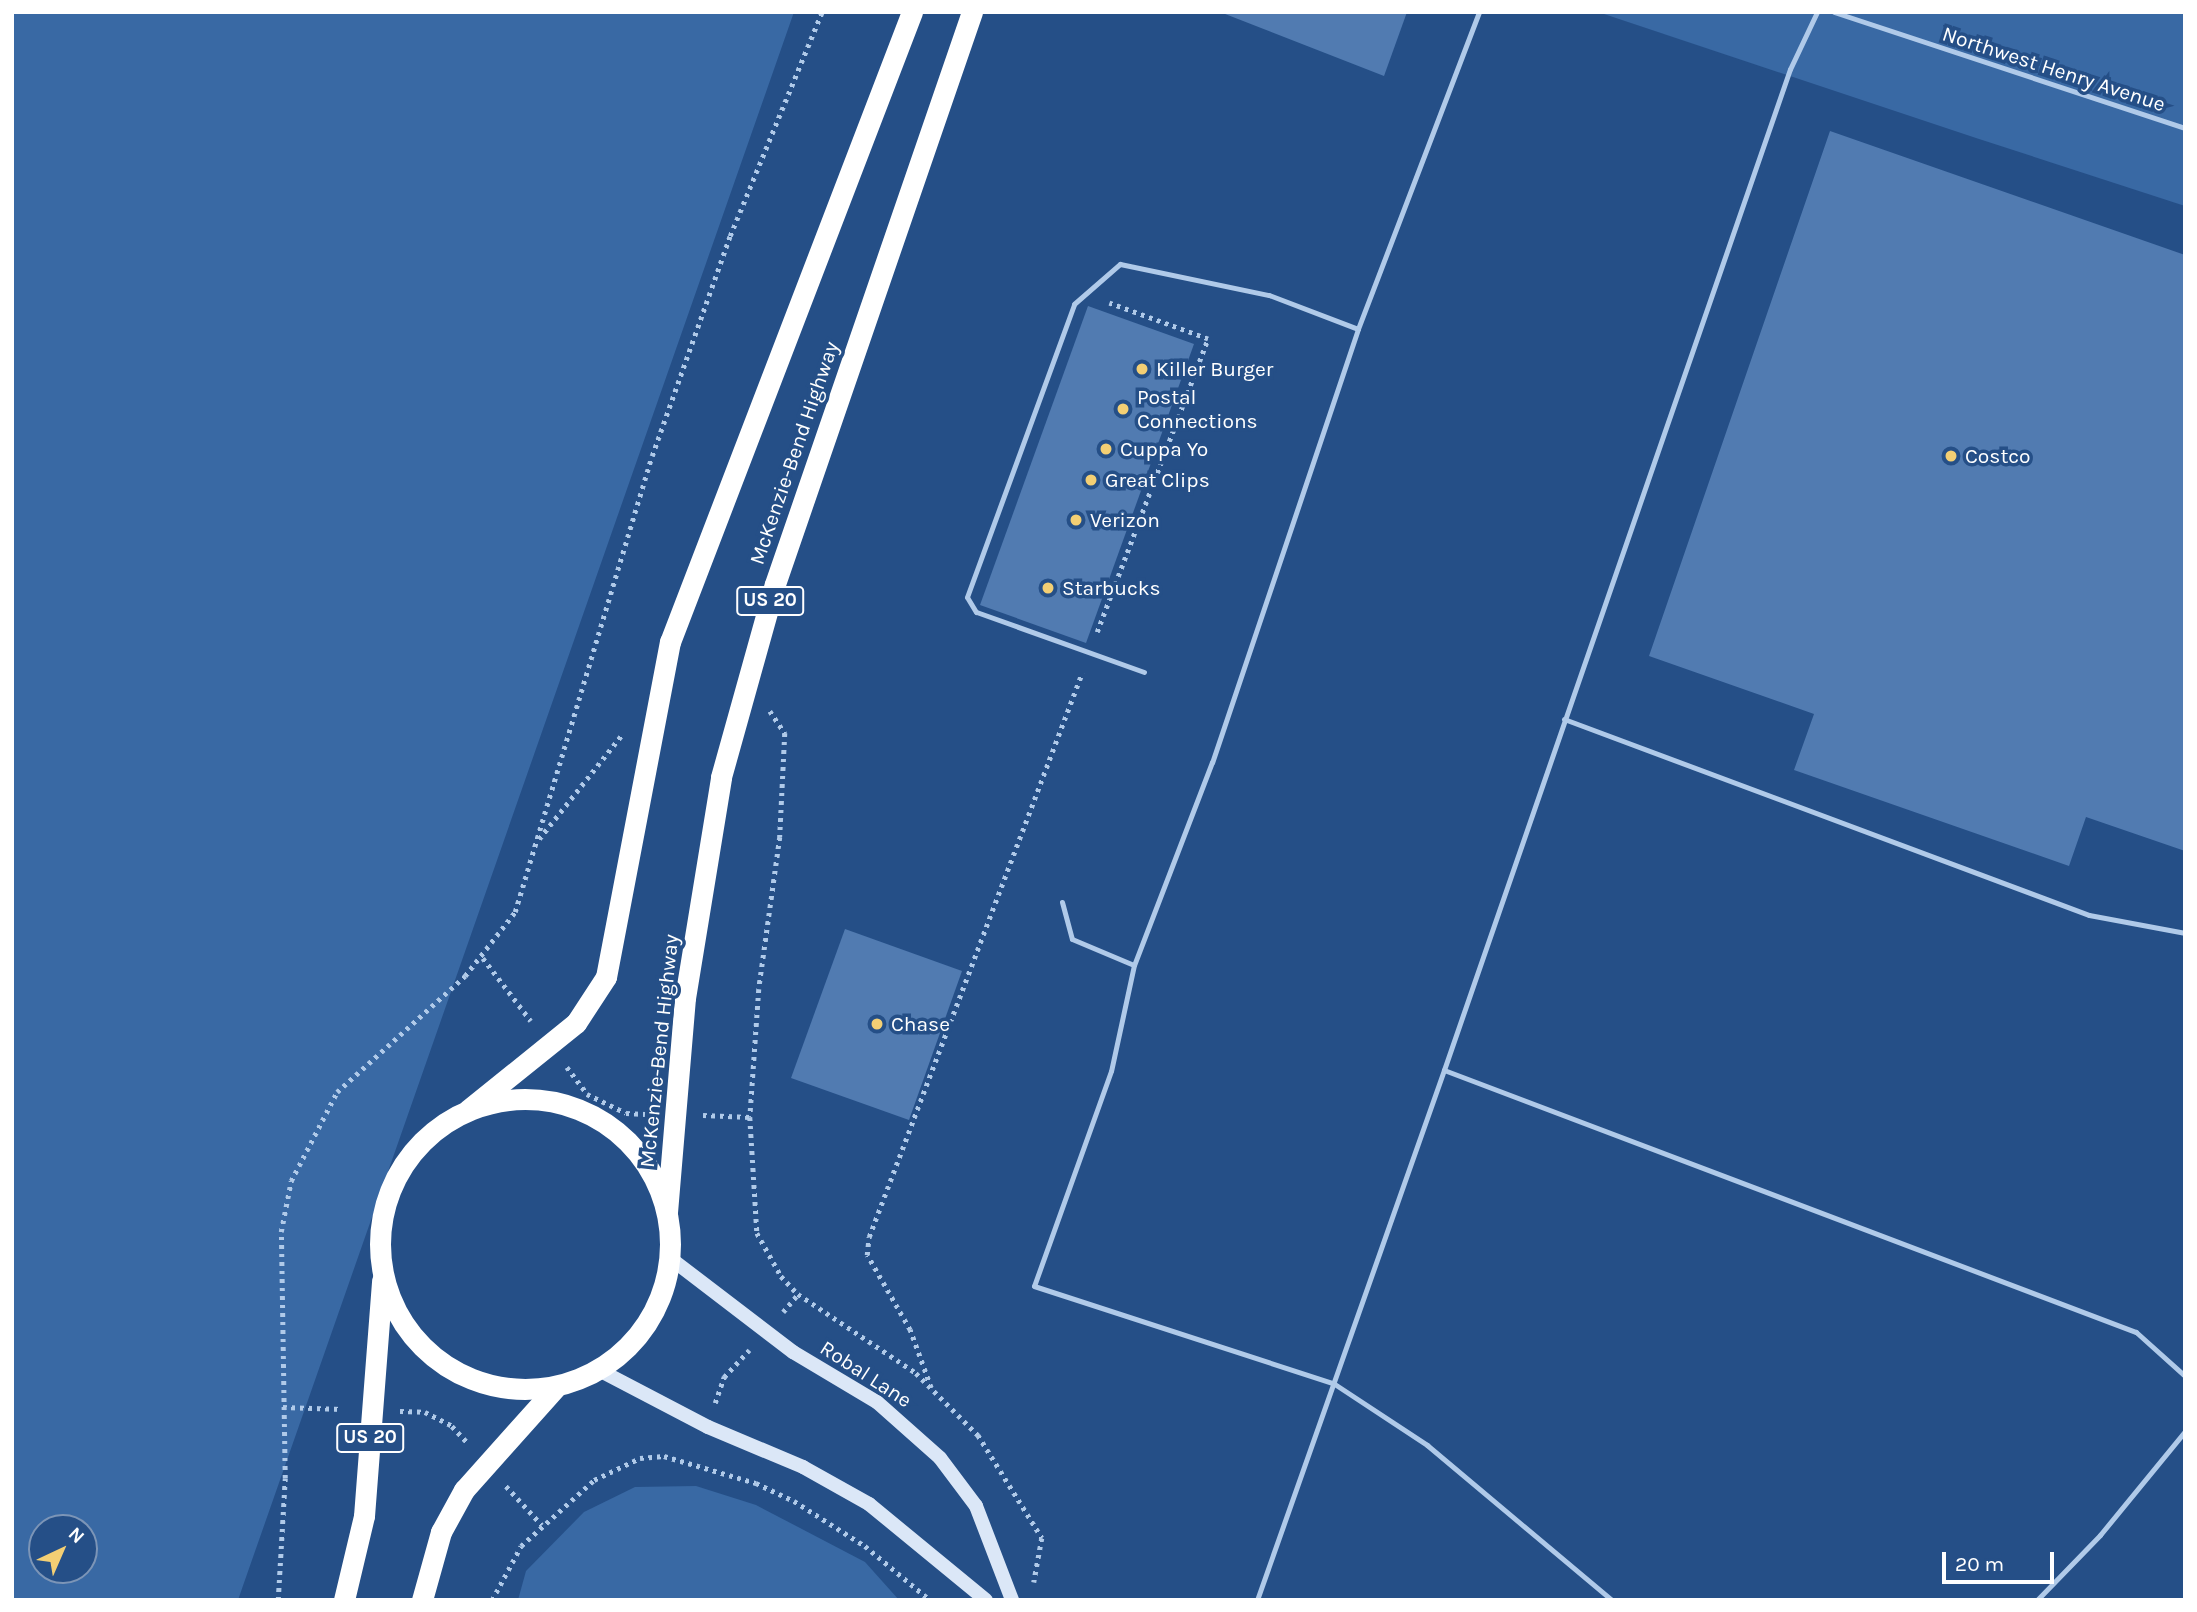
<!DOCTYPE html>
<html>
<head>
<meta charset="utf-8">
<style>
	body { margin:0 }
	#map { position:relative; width:2197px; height:1612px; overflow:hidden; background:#254f87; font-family:Karla,sans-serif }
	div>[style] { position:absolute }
	.green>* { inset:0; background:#3969a4 }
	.building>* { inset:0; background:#517bb1 }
	.path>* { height:4.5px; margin-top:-2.25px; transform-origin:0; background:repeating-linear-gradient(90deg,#b0cae9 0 3.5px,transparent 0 8.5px) }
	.lane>* { height:5px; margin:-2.5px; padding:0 2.5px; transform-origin:2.5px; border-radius:2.5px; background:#b0cae9 }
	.secondary>* { height:14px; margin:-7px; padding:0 7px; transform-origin:7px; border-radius:7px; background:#dbe7f7 }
	.highway>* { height:21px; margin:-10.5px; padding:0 10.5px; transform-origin:10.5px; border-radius:10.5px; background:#fff }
	.highway>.ring { margin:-10.5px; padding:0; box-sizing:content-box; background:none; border:21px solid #fff; border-radius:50% }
	.dots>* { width:19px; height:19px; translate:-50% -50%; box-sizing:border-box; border:4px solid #254f87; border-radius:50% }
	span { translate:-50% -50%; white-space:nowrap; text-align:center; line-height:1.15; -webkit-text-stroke:7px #254f87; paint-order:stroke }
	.shield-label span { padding:2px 5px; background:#254f87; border:2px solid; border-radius:5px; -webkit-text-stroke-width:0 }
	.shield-label { font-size:19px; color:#fff; font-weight:700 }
	.street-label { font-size:21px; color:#fff }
	.poi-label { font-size:21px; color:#fff }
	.left { translate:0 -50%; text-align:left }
	.frame { position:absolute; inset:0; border:14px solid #fff; pointer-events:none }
	.north { position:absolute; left:28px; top:1514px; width:70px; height:70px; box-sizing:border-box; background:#254f87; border:2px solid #7c95b7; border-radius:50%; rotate:44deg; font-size:19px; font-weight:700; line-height:28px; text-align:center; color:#fff }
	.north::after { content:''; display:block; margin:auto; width:24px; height:32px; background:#f3cf74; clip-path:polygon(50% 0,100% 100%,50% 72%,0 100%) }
	.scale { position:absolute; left:1942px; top:1552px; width:112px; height:32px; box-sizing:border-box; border:4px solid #fff; border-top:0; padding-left:9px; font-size:21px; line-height:24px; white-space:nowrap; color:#fff; -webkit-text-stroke:5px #254f87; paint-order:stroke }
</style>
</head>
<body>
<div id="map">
	<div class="green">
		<i style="clip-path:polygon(evenodd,12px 12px,794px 12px,238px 1600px,12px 1600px,12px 12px,42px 1528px,84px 1528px,84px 1570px,42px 1570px,42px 1528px)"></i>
		<i style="clip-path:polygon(1598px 12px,2185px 12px,2185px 206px,1976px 138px)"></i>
		<i style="clip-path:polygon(696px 1486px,756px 1505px,865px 1562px,899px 1600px,518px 1600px,526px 1571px,584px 1512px,635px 1487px)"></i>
	</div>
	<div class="building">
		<i style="clip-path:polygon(1220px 12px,1407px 12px,1384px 76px)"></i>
		<i style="clip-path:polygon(1830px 131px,2185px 255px,2185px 851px,2086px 817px,2069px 866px,1794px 770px,1814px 714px,1649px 656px)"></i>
		<i style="clip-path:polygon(1088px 306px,1194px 344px,1086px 643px,980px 605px)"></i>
		<i style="clip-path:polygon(845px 929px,962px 971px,909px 1120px,791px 1078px)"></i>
	</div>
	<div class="path">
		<i style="left:1097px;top:632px;width:313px;rotate:-69.3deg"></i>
		<i style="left:1208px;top:339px;width:105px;rotate:-160deg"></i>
		<i style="left:770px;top:711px;width:27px;rotate:56deg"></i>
		<i style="left:785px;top:733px;width:104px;rotate:92.8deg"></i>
		<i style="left:780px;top:837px;width:153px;rotate:97.9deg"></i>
		<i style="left:759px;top:989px;width:128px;rotate:94deg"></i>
		<i style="left:750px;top:1117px;width:116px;rotate:86.5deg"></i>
		<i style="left:757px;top:1233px;width:49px;rotate:60.8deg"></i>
		<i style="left:781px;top:1276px;width:25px;rotate:47deg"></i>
		<i style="left:798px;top:1294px;width:142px;rotate:33.8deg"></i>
		<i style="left:916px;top:1373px;width:88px;rotate:45deg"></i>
		<i style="left:978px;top:1435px;width:121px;rotate:58.1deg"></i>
		<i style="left:1042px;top:1538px;width:45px;rotate:100.3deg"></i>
		<i style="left:539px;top:839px;width:132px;rotate:-51.5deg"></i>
		<i style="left:483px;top:958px;width:79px;rotate:52.7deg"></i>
		<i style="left:567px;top:1067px;width:34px;rotate:53deg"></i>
		<i style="left:587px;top:1094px;width:43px;rotate:26deg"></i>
		<i style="left:626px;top:1113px;width:19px;rotate:3deg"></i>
		<i style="left:703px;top:1115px;width:47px;rotate:2.4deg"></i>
		<i style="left:783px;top:1312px;width:23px;rotate:-50deg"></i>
		<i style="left:931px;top:1388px;width:62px;rotate:-109.9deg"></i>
		<i style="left:910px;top:1330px;width:86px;rotate:-119.8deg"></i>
		<i style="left:867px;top:1255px;width:18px;rotate:-84deg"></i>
		<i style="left:869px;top:1237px;width:603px;rotate:-69.31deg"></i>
		<i style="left:715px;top:1403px;width:28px;rotate:-71deg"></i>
		<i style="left:724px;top:1377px;width:37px;rotate:-47deg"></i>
		<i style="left:283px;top:1407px;width:59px;rotate:1.9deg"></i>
		<i style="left:400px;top:1411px;width:25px;rotate:2deg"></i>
		<i style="left:425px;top:1412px;width:30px;rotate:27deg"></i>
		<i style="left:452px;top:1426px;width:23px;rotate:47deg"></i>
		<i style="left:506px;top:1486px;width:53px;rotate:47.3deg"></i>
		<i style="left:278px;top:1600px;width:122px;rotate:-86.7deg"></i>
		<i style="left:285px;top:1478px;width:246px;rotate:-90.9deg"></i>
		<i style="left:281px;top:1232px;width:52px;rotate:-78.9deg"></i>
		<i style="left:291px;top:1181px;width:100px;rotate:-62.7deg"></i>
		<i style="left:337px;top:1092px;width:173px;rotate:-42.2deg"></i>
		<i style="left:465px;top:976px;width:81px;rotate:-52deg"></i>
		<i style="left:515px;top:912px;width:476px;rotate:-73.3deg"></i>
		<i style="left:652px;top:456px;width:233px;rotate:-70.5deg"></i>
		<i style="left:730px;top:236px;width:242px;rotate:-67.7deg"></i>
		<i style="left:492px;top:1600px;width:61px;rotate:-61.8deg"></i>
		<i style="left:521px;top:1546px;width:98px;rotate:-42.1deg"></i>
		<i style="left:594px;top:1480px;width:51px;rotate:-25.6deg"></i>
		<i style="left:640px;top:1458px;width:24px;rotate:-5deg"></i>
		<i style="left:664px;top:1456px;width:96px;rotate:16.4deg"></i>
		<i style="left:756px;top:1483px;width:42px;rotate:25.3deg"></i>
		<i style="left:794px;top:1501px;width:84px;rotate:32.4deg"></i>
		<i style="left:865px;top:1546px;width:85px;rotate:39.7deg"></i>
	</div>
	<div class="lane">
		<i style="left:1479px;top:12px;width:339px;rotate:110.9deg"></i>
		<i style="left:1358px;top:329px;width:457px;rotate:108.6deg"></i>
		<i style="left:1212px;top:762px;width:217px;rotate:111deg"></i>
		<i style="left:1134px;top:965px;width:108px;rotate:102.2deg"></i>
		<i style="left:1111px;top:1071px;width:228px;rotate:109.7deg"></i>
		<i style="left:1034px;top:1286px;width:314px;rotate:18deg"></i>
		<i style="left:1333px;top:1383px;width:113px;rotate:33.4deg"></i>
		<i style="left:1427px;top:1445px;width:241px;rotate:40deg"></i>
		<i style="left:1817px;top:12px;width:63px;rotate:115.3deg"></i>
		<i style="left:1790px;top:69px;width:1059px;rotate:109.07deg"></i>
		<i style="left:1444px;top:1070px;width:740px;rotate:20.74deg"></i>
		<i style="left:2136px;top:1332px;width:66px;rotate:41.9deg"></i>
		<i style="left:1834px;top:12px;width:370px;rotate:18.3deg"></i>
		<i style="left:1144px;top:672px;width:178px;rotate:-160.3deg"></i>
		<i style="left:976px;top:612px;width:17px;rotate:-121deg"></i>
		<i style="left:967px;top:597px;width:312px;rotate:-69.9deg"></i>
		<i style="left:1074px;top:304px;width:61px;rotate:-41deg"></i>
		<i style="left:1120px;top:264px;width:152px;rotate:11.8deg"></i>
		<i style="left:1269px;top:295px;width:95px;rotate:20.9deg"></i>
		<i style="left:1564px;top:719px;width:560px;rotate:20.47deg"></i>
		<i style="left:2089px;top:915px;width:98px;rotate:10.6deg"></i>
		<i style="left:1062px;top:902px;width:38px;rotate:75deg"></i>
		<i style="left:1072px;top:939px;width:67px;rotate:22.8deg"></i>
		<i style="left:1257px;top:1600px;width:562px;rotate:-70.57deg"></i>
		<i style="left:2037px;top:1600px;width:91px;rotate:-45.9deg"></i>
		<i style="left:2100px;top:1535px;width:134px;rotate:-50.7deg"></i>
	</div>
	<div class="secondary">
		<i style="left:670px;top:1258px;width:155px;rotate:37.4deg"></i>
		<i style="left:793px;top:1352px;width:98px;rotate:30.8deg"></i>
		<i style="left:877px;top:1402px;width:84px;rotate:41.6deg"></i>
		<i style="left:940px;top:1458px;width:60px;rotate:53.1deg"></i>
		<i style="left:976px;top:1506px;width:101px;rotate:69deg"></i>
		<i style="left:599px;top:1370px;width:123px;rotate:27.6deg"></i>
		<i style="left:708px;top:1427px;width:103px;rotate:22.8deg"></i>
		<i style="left:803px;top:1467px;width:76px;rotate:29.3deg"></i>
		<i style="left:869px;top:1504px;width:151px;rotate:39.4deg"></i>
	</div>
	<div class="highway">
		<i class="ring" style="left:380px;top:1099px;width:269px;height:269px"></i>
		<i style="left:468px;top:1110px;width:139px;rotate:-38.9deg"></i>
		<i style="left:576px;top:1023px;width:55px;rotate:-56.9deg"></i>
		<i style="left:606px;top:977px;width:341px;rotate:-79.2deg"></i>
		<i style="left:670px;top:642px;width:675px;rotate:-68.99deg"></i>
		<i style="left:667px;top:1212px;width:215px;rotate:-85.2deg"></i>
		<i style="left:685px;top:998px;width:224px;rotate:-80.7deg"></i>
		<i style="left:721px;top:777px;width:200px;rotate:-74.4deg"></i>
		<i style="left:775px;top:584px;width:605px;rotate:-71deg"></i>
		<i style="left:344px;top:1600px;width:86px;rotate:-76.6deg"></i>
		<i style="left:364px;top:1516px;width:237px;rotate:-85.6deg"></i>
		<i style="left:422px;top:1600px;width:71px;rotate:-74.4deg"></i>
		<i style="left:441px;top:1532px;width:48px;rotate:-61.3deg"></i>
		<i style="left:464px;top:1490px;width:138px;rotate:-48.2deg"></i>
	</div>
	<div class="dots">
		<i style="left:1142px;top:369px;background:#f3cf74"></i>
		<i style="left:1123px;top:409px;background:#f3cf74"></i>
		<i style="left:1106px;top:449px;background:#f3cf74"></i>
		<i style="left:1951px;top:456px;background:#f3cf74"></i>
		<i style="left:1091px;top:480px;background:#f3cf74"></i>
		<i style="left:1076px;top:520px;background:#f3cf74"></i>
		<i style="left:1048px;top:588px;background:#f3cf74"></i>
		<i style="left:877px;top:1024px;background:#f3cf74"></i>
	</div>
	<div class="shield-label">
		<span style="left:770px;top:601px">US 20</span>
		<span style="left:370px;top:1438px">US 20</span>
	</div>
	<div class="street-label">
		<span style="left:2054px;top:69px;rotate:18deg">Northwest Henry Avenue</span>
		<span style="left:794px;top:453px;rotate:-71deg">McKenzie-Bend Highway</span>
		<span style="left:659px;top:1051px;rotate:-84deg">McKenzie-Bend Highway</span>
		<span style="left:866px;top:1374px;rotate:33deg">Robal Lane</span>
	</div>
	<div class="poi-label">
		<span class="left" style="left:1156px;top:369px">Killer Burger</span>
		<span class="left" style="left:1137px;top:409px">Postal<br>Connections</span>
		<span class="left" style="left:1120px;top:449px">Cuppa Yo</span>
		<span class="left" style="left:1965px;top:456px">Costco</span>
		<span class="left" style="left:1105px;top:480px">Great Clips</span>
		<span class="left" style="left:1090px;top:520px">Verizon</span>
		<span class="left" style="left:1062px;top:588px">Starbucks</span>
		<span class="left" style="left:891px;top:1024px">Chase</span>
	</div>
	<div class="frame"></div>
	<div class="north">N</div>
	<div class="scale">20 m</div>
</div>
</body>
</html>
